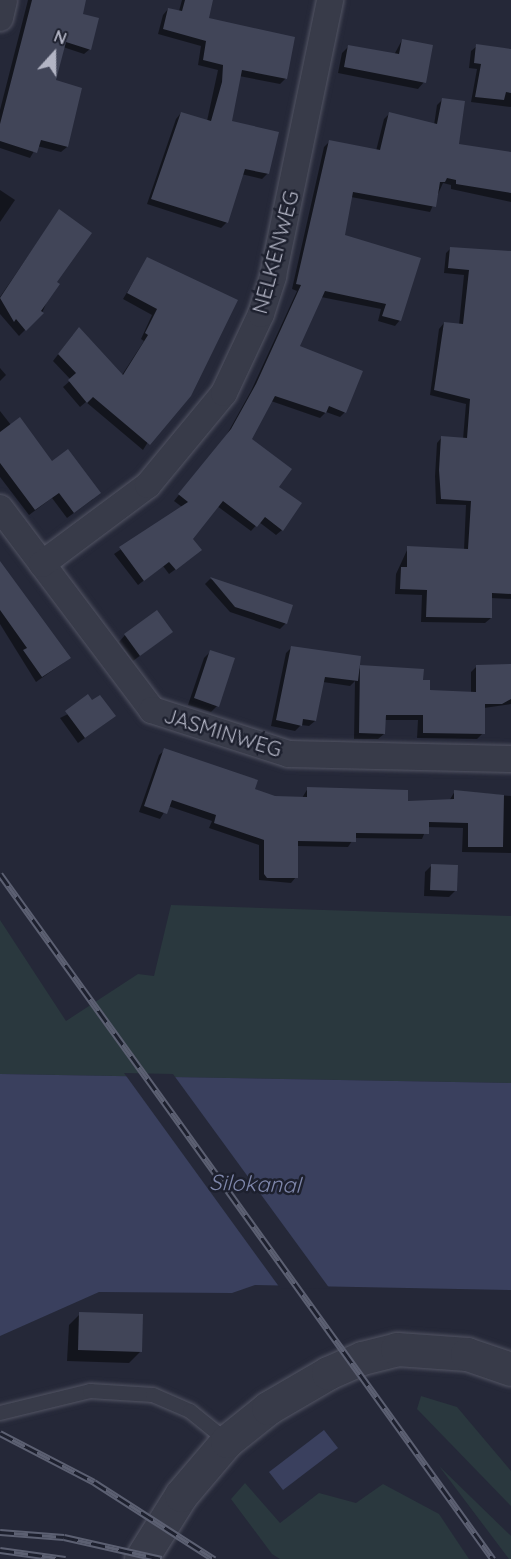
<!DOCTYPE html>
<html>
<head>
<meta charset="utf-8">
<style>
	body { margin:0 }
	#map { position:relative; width:511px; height:1559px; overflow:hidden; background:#252838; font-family:Quicksand,sans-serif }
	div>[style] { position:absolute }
	.green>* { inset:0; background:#2a383e }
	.water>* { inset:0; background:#3a405e }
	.pier>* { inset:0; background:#252838 }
	.shadow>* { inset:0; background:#0007 }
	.building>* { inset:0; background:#414558 }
	.roads { filter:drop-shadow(0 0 2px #535564) drop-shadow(0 0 2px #535564) }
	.service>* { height:14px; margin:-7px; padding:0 7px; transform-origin:7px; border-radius:7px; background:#383b49 }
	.minor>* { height:26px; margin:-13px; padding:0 13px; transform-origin:13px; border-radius:13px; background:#383b49 }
	.tertiary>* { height:33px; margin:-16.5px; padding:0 16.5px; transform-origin:16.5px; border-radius:16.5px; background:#383b49 }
	.rail>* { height:7px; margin-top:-3.5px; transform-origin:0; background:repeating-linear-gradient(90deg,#1d202e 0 14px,#5c6072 0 28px); box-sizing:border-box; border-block:2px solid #5c6072 }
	span { translate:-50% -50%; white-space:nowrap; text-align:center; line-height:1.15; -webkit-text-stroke:5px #1d202e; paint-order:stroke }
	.street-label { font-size:21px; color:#b3b5c5 }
	.water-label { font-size:22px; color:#7e86aa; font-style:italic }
	.north { position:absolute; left:24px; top:24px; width:60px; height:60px; -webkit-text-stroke:4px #1d202e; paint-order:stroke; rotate:21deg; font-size:16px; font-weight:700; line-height:24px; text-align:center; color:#b3b5c5 }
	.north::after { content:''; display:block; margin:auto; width:21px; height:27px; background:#b3b5c5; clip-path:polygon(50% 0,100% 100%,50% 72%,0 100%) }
</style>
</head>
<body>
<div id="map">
	<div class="green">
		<i style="clip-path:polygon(171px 905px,511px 916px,511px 1083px,0 1074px,0 920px,66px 1021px,138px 974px,154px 976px)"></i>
		<i style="clip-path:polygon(421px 1396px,457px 1407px,511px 1471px,511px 1506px,417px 1409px)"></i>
		<i style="clip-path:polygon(439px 1466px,511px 1536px,511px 1559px,509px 1559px)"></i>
		<i style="clip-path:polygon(245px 1483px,280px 1523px,319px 1493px,356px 1503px,383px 1484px,439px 1514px,469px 1559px,280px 1559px,272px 1554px,231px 1499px)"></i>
	</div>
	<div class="water">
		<i style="clip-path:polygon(0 1074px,511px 1083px,511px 1290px,255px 1285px,232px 1293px,99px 1292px,0 1336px)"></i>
		<i style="clip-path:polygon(324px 1430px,338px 1448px,283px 1490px,269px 1472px)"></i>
	</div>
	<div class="pier">
		<i style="clip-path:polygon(124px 1073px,173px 1074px,330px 1289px,280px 1288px)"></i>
	</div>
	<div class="shadow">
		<i style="clip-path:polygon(28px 0,85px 0,81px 15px,90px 49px,84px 54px,63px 47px,55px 81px,67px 147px,61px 152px,37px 146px,30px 158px,0 148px,0 110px)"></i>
		<i style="clip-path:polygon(182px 0,205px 0,208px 19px,286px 78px,280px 84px,239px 76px,230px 122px,268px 173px,262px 179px,241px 174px,227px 222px,221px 228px,147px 204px,176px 119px,181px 113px,207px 121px,218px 70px,198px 65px,201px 46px,158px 34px,163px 15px,168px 9px,179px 11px)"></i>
		<i style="clip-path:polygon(402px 40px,424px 82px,418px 89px,338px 73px,342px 53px,348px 47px,394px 55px)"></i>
		<i style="clip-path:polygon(477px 46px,511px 49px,511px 107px,471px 102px,477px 69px,469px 68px,471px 51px)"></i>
		<i style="clip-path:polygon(442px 100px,457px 145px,511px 153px,511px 202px,451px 189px,451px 185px,443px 183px,430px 212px,351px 197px,343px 236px,400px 320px,395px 326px,378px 321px,381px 309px,321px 297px,298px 347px,345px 412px,340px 417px,326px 412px,320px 418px,271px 401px,250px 439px,276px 488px,282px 530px,276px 535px,259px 522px,251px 531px,217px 506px,191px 539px,195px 555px,169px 574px,163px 566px,138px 585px,114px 554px,182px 507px,174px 501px,226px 436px,251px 391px,297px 291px,292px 289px,324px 147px,330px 141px,376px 151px,384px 119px,389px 114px,434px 125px,437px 105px)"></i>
		<i style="clip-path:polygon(0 190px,15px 200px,0 222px)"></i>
		<i style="clip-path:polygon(59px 211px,55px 282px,42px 313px,19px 336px,0 314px,0 297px)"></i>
		<i style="clip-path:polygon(451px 248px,511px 254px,511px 599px,491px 598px,491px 618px,485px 623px,421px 622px,422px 595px,395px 594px,396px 574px,408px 548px,464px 550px,466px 505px,436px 504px,435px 476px,437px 443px,442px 437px,463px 439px,466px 404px,430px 395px,439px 329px,444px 323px,459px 325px,464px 275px,444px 273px,446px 253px)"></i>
		<i style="clip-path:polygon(147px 259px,236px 300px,143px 450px,86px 402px,80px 407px,63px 387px,71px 380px,53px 361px,73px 335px,122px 375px,144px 341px,141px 339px,152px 315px,123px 299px)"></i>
		<i style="clip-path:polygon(0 368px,6px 375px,0 381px)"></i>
		<i style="clip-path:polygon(0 411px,11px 425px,93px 499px,67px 518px,52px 498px,29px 515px,0 477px)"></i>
		<i style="clip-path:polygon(210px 579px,291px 606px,285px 624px,280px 629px,230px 612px,205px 584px)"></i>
		<i style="clip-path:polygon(0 582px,63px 663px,36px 682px,0 624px)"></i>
		<i style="clip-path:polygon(171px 632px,133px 661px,119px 642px,125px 635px)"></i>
		<i style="clip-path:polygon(292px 647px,357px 671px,361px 667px,422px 681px,428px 692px,471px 693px,471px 672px,477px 666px,511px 666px,511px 704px,484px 708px,483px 733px,477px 739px,417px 738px,418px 720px,384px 720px,384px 734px,378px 739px,354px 739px,355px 681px,350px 686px,323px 682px,315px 721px,309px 726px,301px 725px,295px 731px,271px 726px,286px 653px)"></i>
		<i style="clip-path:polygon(210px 652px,217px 706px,211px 712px,188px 705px,204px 658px)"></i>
		<i style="clip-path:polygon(92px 702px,107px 722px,78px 743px,60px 718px)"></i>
		<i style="clip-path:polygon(165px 750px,275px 798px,302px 798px,308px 788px,406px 803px,449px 801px,455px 791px,511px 796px,511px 853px,462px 852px,463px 828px,427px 827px,422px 839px,354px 838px,348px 847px,297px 846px,296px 877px,291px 883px,259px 880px,259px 845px,209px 828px,212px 821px,168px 806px,160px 819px,139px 812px,159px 755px)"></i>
		<i style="clip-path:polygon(432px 865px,456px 890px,449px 897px,424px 896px,425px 872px)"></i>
		<i style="clip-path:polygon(80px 1314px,141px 1351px,129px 1363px,67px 1361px,69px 1325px)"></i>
	</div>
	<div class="building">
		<i style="clip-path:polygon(32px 0,86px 0,83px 14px,99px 18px,91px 50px,66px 42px,56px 80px,82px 88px,68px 147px,41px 140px,37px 153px,0 141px,0 124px)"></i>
		<i style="clip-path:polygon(185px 0,213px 0,209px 18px,295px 37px,287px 79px,242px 70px,232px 121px,279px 132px,269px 174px,245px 169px,228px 223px,151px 199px,181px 112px,211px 121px,222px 82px,223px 65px,203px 60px,206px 41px,163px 29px,168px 8px,182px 11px)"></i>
		<i style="clip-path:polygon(402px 39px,433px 45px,426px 83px,344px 67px,348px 45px,399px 54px)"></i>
		<i style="clip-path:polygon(476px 44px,511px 49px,511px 93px,506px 92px,504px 100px,475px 97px,481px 64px,474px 63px)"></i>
		<i style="clip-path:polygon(442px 98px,465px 101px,459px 144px,511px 152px,511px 193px,456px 184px,456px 180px,447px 178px,445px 182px,440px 182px,436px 207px,353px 192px,345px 235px,421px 258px,401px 321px,382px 316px,386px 304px,325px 291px,300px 346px,363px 371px,346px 413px,329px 406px,326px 413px,275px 396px,252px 439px,292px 469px,279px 487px,302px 503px,283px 531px,265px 517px,257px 527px,223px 501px,193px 539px,202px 550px,176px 570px,169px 562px,144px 581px,119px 547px,188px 502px,178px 494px,231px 429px,256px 384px,301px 285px,296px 284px,329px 140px,380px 150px,389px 112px,437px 124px)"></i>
		<i style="clip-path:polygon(59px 209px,92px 233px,57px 282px,60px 284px,41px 311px,44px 313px,26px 331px,16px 319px,14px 322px,0 298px)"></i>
		<i style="clip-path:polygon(450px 247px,511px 251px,511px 594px,492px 593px,492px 618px,426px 617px,427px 590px,400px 589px,401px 567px,407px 567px,407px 546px,468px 549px,471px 501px,441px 499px,439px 470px,441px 436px,467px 438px,470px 399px,434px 390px,444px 322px,463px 324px,469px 270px,448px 268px)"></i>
		<i style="clip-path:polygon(147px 257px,238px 300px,191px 396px,150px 445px,93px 397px,87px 403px,68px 380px,76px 373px,58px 354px,79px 327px,123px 375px,148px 335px,145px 333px,157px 309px,127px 293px)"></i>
		<i style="clip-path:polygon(20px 417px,52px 461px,68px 449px,101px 493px,74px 513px,59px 493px,35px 510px,0 463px,0 432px)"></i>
		<i style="clip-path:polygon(0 561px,71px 658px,42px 677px,23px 650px,27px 648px,0 610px)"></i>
		<i style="clip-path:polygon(210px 577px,293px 605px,287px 624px,235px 607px)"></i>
		<i style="clip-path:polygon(157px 610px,173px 632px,140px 656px,124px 634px)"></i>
		<i style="clip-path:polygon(291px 646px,361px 656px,358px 681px,325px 677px,316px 721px,303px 719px,302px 726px,276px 720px)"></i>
		<i style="clip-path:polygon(210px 650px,235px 658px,219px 707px,194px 698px)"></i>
		<i style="clip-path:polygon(511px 664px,511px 699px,502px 704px,485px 704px,485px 734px,423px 733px,423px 715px,386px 715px,385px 734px,359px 733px,360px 665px,424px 669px,423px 680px,430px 680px,430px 690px,476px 692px,476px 665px)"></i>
		<i style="clip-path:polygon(88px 694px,92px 700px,100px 695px,116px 716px,85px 738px,65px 711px)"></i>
		<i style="clip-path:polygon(164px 748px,258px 780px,255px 789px,275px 796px,307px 797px,307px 787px,408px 790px,408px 801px,454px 799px,454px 790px,504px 795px,503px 847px,468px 847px,468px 823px,429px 822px,429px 834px,356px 833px,356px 842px,298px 841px,298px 878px,267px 878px,264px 874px,264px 840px,214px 823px,216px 815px,172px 800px,167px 814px,144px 806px)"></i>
		<i style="clip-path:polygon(431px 864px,458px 865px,457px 891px,430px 890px)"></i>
		<i style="clip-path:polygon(79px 1312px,143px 1314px,142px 1352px,78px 1350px)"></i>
	</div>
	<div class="roads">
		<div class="service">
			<i style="left:0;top:1413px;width:93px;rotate:-13.7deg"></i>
			<i style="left:90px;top:1391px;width:63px;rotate:3.6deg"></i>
			<i style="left:153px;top:1395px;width:40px;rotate:23.4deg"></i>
			<i style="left:190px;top:1411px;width:48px;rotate:39deg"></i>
		</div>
		<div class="minor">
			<i style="left:0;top:18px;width:18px;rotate:-77deg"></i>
			<i style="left:0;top:508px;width:253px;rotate:53deg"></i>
			<i style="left:152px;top:710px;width:144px;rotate:17.8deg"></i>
			<i style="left:289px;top:754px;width:222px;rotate:1.3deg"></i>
			<i style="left:42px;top:564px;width:132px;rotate:-36.7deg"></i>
			<i style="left:148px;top:485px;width:119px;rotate:-50.4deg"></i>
			<i style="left:224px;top:393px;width:87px;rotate:-64.9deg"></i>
			<i style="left:261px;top:314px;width:40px;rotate:-72deg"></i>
			<i style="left:273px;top:276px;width:282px;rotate:-78.3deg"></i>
		</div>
		<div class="tertiary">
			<i style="left:141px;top:1559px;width:75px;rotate:-58deg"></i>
			<i style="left:181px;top:1495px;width:71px;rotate:-49.6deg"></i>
			<i style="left:227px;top:1441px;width:53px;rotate:-38.8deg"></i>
			<i style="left:268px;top:1408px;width:69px;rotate:-30.3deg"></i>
			<i style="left:328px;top:1373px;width:37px;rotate:-24deg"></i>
			<i style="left:362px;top:1358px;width:36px;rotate:-14deg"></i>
			<i style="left:397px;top:1349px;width:70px;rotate:4.1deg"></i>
			<i style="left:467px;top:1354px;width:46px;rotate:18.8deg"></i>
		</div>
	</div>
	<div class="rail">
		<i style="left:0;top:874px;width:844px;rotate:54.26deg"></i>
		<i style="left:0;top:1433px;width:106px;rotate:27.5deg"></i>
		<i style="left:94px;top:1482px;width:143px;rotate:32.7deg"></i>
		<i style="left:0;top:1532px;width:64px;rotate:4.5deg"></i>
		<i style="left:64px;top:1537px;width:100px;rotate:12.7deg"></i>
		<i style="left:0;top:1550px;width:66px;rotate:7.9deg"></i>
	</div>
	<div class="street-label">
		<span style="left:275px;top:252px;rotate:-75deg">NELKENWEG</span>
		<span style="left:223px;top:732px;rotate:17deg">JASMINWEG</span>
	</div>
	<div class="water-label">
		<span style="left:255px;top:1184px;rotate:2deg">Silokanal</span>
	</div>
	<div class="north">N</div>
</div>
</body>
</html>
